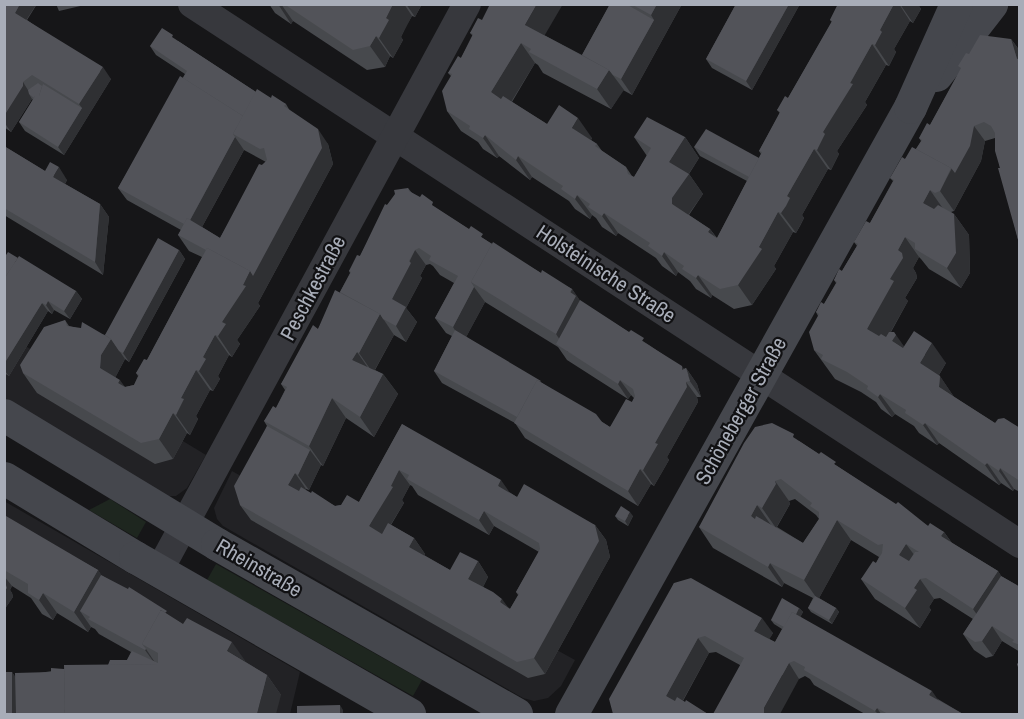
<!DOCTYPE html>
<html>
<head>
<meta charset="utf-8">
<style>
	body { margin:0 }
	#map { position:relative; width:1024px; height:719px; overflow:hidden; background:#161618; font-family:"Archivo Narrow",sans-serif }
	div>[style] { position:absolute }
	.built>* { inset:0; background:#222225 }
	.green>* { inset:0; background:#1e261f }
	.street>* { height:28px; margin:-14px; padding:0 14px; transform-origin:14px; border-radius:14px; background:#37383d }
	.secondary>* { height:33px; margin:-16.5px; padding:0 16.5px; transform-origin:16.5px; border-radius:16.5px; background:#45474d }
	.wall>* { inset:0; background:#47494d }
	.shaded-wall>* { inset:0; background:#2f3033 }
	.building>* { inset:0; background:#525359 }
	span { translate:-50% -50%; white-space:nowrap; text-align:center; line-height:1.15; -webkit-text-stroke:4.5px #111113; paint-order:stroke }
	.street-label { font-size:21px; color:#a8adb8 }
	.frame { position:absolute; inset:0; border:6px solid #a8adb8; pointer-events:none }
</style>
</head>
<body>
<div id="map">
	<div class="built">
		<i style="clip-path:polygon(4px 333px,206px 455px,187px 488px,176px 496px,167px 496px,5px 398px)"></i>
		<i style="clip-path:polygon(232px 471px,575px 660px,561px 686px,548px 698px,534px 701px,523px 698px,223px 526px,217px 519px,214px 508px)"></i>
		<i style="clip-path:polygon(4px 501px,300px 672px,290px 714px,172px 714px,172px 657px,5px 558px)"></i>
	</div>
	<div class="green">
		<i style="clip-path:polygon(110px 499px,146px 522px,137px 538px,89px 510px)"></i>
		<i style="clip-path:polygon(216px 564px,422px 680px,413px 696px,207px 580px)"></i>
	</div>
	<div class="street">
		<i style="left:192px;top:4px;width:989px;rotate:33.11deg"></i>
		<i style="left:159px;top:571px;width:645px;rotate:-61.49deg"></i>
	</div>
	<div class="secondary">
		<i style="left:936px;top:75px;width:90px;rotate:-52.2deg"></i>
		<i style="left:4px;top:415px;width:249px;rotate:31.2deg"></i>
		<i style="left:217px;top:544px;width:344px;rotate:29.6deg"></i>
		<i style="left:4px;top:478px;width:153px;rotate:31.1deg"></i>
		<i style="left:135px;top:557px;width:316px;rotate:29.8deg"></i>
		<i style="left:571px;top:714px;width:695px;rotate:-60.82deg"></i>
		<i style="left:910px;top:107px;width:113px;rotate:-65.9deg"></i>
	</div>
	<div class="wall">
		<i style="clip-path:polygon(4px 4px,37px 4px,27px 20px,111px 79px,64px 155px,25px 131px,19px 122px,33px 100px,32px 99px,11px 132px,4px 127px)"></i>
		<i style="clip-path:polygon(56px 4px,89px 4px,59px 11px)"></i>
		<i style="clip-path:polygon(269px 4px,422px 4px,415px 17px,412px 16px,406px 26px,401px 37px,403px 40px,393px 58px,390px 56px,385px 67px,367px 70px,293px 21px,291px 24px,275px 13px)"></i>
		<i style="clip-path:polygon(610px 4px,682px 4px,632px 95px,623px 90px,611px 109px,543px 73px,538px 65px,535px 63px,512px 102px,547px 124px,592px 138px,591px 140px,597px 144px,602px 151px,626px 167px,632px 176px,634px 177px,647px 156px,634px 137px,685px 137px,699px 158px,689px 174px,703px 194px,689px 215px,710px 229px,717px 238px,747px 181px,700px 156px,694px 147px,759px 158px,761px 154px,759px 151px,780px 113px,777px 110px,788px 98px,832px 22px,830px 20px,838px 4px,920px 4px,919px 6px,921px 9px,913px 23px,910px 21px,894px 49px,896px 52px,889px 66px,886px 65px,865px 102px,867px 105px,837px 151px,839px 154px,831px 170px,828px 169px,802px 215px,804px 218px,800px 226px,796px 233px,793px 232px,774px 266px,776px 269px,752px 305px,734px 309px,712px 295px,711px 298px,696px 289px,690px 281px,678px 272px,676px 276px,662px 266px,656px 258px,618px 233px,616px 236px,602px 227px,596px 218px,592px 215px,590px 219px,575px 209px,569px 201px,532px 177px,530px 180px,499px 156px,497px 158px,483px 149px,478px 142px,461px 131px,447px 111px,451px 76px,448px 73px,461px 58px,473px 36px,470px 33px,482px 20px,544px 35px,582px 55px)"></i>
		<i style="clip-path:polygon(736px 4px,800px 4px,752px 90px,712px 68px,706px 59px)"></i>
		<i style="clip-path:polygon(1011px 39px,1020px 51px,1020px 247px,1000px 168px,995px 138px,985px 141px,981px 161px,954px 211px,951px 212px,954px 214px,969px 235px,970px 273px,961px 288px,929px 269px,921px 259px,919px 257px,913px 268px,916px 273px,917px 278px,905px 298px,908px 301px,891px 332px,904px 347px,946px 363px,939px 375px,954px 397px,995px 423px,1020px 428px,1020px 492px,1014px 489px,1013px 491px,1001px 483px,999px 485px,939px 443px,937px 445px,919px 433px,914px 426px,895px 414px,892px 417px,881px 409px,876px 402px,861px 392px,835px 379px,814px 350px,818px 316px,816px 312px,824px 304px,836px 283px,834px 280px,842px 271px,857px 246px,854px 242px,870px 223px,893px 181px,890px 178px,905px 159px,916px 149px,921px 141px,919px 138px,930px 125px,961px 69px,958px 66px,969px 54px)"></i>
		<i style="clip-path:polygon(evenodd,178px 41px,256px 92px,286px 104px,290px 111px,328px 144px,333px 164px,258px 303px,260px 306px,237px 340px,240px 344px,232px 357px,229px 355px,218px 376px,220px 379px,213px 391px,210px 390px,196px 416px,198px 419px,190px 435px,187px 433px,173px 459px,155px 464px,37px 393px,23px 373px,65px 320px,69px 326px,105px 335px,179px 250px,185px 259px,129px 362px,125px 359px,116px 376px,115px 377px,125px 387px,134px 385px,138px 376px,136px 373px,147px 360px,202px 257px,189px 251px,178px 235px,181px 230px,127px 200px,118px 188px,185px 74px,156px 55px,150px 46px,178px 41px,244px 150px,266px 162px,262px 165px,220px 238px,202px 227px,244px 150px)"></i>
		<i style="clip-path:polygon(4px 146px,45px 171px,67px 180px,65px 184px,100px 204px,109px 217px,103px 275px,4px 215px)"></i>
		<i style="clip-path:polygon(evenodd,408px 188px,412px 193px,489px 242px,541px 273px,572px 289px,580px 301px,649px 345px,684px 369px,686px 368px,697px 384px,701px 397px,697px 397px,698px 402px,667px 457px,669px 460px,654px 486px,651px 484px,638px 506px,525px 438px,515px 423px,442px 383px,434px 371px,452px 336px,446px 333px,435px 318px,454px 283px,440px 275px,433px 266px,430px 264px,426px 265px,420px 276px,422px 278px,406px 308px,417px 322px,406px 342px,394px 335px,375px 370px,383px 374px,398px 394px,374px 437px,346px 418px,323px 466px,321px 465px,309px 490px,306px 489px,305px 490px,335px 506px,359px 502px,402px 424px,517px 497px,595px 525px,606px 540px,610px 557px,545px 674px,528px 678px,251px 520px,240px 505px,267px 426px,264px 421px,276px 408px,285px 390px,281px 384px,318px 329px,340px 292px,350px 273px,349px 271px,360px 256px,387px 205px,408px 188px,485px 302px,558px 347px,567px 360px,628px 399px,631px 395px,634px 398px,632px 402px,610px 427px,542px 383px,466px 337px,485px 302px,408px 188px,410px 485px,412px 486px,418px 495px,489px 535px,494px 526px,539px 552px,516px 592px,518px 595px,510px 609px,483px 587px,488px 577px,478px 561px,450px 570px,424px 555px,425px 554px,414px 538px,391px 525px,404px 503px,402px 500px,410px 485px)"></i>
		<i style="clip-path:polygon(4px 258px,76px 291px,82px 299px,70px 319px,54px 310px,52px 314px,48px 311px,9px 376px,4px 373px)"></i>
		<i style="clip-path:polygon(evenodd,799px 441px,928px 526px,944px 532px,952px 543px,998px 571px,1001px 576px,1020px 587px,1020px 652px,1002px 641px,993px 656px,986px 658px,974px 650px,963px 634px,973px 619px,940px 598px,934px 599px,929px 607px,931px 610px,920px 628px,875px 599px,861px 579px,876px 563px,879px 557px,851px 540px,819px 598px,836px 608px,839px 612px,832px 624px,811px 612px,808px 608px,813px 598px,784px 583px,782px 587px,713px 548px,699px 527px,799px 441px,795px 499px,816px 515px,819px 519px,803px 543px,777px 527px,790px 504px,789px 501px,795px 499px)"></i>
		<i style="clip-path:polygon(615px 516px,633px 516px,628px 526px,618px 520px)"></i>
		<i style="clip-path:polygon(4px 518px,98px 570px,101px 575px,267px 675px,281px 695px,4px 714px,12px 672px,15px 677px,64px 669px,108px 665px,127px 660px,131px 652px,99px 634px,95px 629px,91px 627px,88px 632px,57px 613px,53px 620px,42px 614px,31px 598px,12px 586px,10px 590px,12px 593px,13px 597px,4px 610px)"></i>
		<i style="clip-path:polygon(674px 583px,773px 633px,769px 639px,775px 642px,782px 629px,774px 624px,771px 620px,799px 608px,803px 612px,800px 617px,963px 714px,865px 714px,814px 685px,810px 679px,805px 676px,799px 679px,740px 665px,716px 652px,709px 653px,683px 701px,708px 714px,613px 714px)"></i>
	</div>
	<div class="shaded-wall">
		<i style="clip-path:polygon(20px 4px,36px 5px,23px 25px,15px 13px)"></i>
		<i style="clip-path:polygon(278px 4px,281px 4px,293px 21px,291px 24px)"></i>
		<i style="clip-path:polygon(393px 4px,404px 4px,412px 16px,401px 37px,403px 40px,393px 58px,379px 38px,386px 18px)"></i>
		<i style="clip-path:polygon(406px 4px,422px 4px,415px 17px)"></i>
		<i style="clip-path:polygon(537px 4px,563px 4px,539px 45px,525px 25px)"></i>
		<i style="clip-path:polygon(657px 4px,682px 4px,632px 95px,621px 79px,654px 20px,651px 15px)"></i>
		<i style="clip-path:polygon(789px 4px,800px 4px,752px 90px,746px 81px)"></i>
		<i style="clip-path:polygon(894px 4px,899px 4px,910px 21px,894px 49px,896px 52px,889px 66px,875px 45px,880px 30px)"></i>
		<i style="clip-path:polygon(900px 4px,920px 4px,919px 6px,921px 9px,913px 23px)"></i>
		<i style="clip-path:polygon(376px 36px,390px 56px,385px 67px,370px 46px)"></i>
		<i style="clip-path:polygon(1011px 39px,1020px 51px,1020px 63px,1017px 59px)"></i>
		<i style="clip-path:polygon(521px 43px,535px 63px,505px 112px,491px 92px)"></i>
		<i style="clip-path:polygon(872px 44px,886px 65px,865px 102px,867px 105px,837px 151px,839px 154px,831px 170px,817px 150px,823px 132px)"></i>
		<i style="clip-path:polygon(103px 67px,111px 79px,64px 155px,58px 147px,82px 108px,79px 104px)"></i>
		<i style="clip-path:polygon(609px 70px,624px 90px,611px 109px,597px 89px)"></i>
		<i style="clip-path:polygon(23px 82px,31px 95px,29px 94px,32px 99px,11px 132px,4px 122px,4px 116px)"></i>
		<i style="clip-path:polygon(578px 118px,592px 138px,586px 148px,572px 128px)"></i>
		<i style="clip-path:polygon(974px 126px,985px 141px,981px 161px,954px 211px,940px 191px)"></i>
		<i style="clip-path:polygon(318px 129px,328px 144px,333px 164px,258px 303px,260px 306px,237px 340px,240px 344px,232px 357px,218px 336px,222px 322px,243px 285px)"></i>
		<i style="clip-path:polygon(485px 135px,499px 156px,497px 158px,483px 138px)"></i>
		<i style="clip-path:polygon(235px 137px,244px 150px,196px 238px,187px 226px)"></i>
		<i style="clip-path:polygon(685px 137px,699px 158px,686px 178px,689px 174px,703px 194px,686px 218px,672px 204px,669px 162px)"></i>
		<i style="clip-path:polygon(814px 149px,828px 169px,802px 215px,804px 218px,796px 233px,781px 213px,787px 196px)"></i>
		<i style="clip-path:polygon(518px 156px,532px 177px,530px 180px,516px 160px)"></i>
		<i style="clip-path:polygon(59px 167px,67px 180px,62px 189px,53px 177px)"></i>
		<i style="clip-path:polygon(930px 190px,944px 210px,937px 223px,923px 203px)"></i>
		<i style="clip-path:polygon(577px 195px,592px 215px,590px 219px,575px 199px)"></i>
		<i style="clip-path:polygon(100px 204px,109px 217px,103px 275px,95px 262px)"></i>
		<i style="clip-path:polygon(778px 212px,793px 232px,774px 266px,776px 269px,752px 305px,738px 285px)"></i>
		<i style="clip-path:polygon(604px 213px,618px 233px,616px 236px,602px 216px)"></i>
		<i style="clip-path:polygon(954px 214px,969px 235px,970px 273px,961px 288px,947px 268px)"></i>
		<i style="clip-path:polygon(710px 229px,724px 249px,708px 232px)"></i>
		<i style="clip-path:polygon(905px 237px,919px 257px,913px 268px,916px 273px,917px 278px,905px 298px,908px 301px,881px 349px,867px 329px,890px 279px,898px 250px)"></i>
		<i style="clip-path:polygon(179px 250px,185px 259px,129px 362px,123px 353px)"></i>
		<i style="clip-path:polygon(415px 250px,426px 265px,420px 276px,422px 278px,406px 308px,417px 322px,406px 342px,396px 326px,392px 299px)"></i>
		<i style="clip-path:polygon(664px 252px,678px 272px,676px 276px,662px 256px)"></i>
		<i style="clip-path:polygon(698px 275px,712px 295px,711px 298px,696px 278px)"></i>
		<i style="clip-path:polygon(474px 287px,485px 302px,463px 343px,453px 327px)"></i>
		<i style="clip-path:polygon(572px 289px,586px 309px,568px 352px,556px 334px)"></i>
		<i style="clip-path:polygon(76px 291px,82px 299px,70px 319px,64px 311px)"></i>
		<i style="clip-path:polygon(48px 301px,54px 310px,52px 314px,46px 305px)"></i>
		<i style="clip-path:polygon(42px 303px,48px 311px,9px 376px,4px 370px,4px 364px)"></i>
		<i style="clip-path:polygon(380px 314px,394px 335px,373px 373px,359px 353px)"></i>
		<i style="clip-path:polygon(894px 332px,908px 352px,892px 341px)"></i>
		<i style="clip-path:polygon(215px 335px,229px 355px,218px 376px,220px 379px,213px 391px,199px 371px,203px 357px)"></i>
		<i style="clip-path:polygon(111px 339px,125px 359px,116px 376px,115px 388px,100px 368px,101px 355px)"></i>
		<i style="clip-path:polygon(932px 343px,946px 363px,934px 383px,920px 363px)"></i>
		<i style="clip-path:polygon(357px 352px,371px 372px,352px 360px)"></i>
		<i style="clip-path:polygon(682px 366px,689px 376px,686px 368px,697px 384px,701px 397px,682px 370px)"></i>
		<i style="clip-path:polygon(196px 370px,210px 390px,196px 416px,198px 419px,190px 435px,176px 415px,181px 398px)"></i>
		<i style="clip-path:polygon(383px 374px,398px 394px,374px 437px,360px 417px)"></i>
		<i style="clip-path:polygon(940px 376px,954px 397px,939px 387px)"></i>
		<i style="clip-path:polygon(120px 380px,134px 400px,118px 383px)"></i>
		<i style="clip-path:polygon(620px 380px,631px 395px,628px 399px,618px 384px)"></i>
		<i style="clip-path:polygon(686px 382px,697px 397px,698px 402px,667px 457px,669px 460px,654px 486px,643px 470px,655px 443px)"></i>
		<i style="clip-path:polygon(880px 394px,895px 414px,892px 417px,878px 397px)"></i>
		<i style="clip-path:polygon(332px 398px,346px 418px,323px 466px,309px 446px)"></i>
		<i style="clip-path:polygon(173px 413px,187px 433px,173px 459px,159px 439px)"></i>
		<i style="clip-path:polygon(925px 423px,939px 443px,937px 445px,923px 425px)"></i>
		<i style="clip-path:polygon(310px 450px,321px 465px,309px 490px,298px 475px)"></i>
		<i style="clip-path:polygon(987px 463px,1001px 483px,999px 485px,985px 465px)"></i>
		<i style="clip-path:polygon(1000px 468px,1014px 489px,1013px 491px,999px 471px)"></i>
		<i style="clip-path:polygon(640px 469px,651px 484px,638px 506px,628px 491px)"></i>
		<i style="clip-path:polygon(399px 470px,410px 485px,402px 500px,404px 503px,380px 542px,369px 526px)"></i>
		<i style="clip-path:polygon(295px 473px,306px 489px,299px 501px,288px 485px)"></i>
		<i style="clip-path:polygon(501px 480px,512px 496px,498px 486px)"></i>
		<i style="clip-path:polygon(775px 481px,789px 501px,790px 504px,776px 528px,762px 508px)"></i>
		<i style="clip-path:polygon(757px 505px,771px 525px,765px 537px,751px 516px)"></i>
		<i style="clip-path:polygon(484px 511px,494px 526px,489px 535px,479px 520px)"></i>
		<i style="clip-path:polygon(630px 512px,633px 516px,628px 526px,625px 521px)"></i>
		<i style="clip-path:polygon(837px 520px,851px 540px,818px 600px,804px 580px)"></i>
		<i style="clip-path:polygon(595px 525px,606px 540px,610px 557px,545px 674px,534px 658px)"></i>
		<i style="clip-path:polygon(944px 532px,958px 552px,941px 536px)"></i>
		<i style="clip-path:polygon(414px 538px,425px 554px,420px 562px,409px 547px)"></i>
		<i style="clip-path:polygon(906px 544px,921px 564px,914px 575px,899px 555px)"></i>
		<i style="clip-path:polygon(478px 561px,488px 577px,479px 595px,468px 579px)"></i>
		<i style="clip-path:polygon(770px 563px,784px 583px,782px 587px,768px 567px)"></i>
		<i style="clip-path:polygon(98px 570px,112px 591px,80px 611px,91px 627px,88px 632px,74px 612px)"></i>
		<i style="clip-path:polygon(998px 571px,1012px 592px,987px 629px,973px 609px)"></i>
		<i style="clip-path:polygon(4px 576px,12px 586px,10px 590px,12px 593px,13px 597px,4px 610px)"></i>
		<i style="clip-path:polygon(920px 579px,934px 599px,929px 607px,931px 610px,920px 628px,905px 608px,914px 588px)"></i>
		<i style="clip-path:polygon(43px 593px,57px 613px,53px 620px,39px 600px)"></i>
		<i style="clip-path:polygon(502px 599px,513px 614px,500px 602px)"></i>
		<i style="clip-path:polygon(799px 608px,803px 612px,792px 634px,789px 630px)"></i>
		<i style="clip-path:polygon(836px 608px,839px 612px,832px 624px,829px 620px)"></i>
		<i style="clip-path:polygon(762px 618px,773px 633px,765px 647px,754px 631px)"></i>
		<i style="clip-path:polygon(992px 626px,1002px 641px,993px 656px,982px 641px)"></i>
		<i style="clip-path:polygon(698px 638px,709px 653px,677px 711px,666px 696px)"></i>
		<i style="clip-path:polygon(232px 642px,246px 662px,227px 651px)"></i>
		<i style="clip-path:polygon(146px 649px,156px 664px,156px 665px,145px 650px)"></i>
		<i style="clip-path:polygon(789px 663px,799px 679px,780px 714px,764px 714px,764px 708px)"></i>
		<i style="clip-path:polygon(12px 672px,26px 692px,26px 714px,12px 714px)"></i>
		<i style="clip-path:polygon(267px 675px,281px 695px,276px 714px,257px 714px)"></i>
		<i style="clip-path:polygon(932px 691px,943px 707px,929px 695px)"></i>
		<i style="clip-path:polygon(340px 705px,343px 710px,343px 714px,340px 714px)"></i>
		<i style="clip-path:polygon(877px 708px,881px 714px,878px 714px,875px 711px)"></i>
	</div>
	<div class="building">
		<i style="clip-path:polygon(4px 4px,20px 4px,15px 13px,103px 67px,79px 104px,32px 75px,23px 82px,23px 86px,4px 116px)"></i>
		<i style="clip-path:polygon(284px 4px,393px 4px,386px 18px,389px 20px,379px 38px,376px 36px,370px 46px,353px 50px)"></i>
		<i style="clip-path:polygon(490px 4px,537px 4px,525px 25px,609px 70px,597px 89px,529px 52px,531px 49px,521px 43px,491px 92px,501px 99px,503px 96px,547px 124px,559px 105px,578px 118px,572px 128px,597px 144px,595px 146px,626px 167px,628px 174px,634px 177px,651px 148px,634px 137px,647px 117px,685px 137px,669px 162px,689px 174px,672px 198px,672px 204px,710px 229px,708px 232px,717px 238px,762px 152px,759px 151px,780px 112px,777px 110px,785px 96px,788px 98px,832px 21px,830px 20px,838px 4px,894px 4px,880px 30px,882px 32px,875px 45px,872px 44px,850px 83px,853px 84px,823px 132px,825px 134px,817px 150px,814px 149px,787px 196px,790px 198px,786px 206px,781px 213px,778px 212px,759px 247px,762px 249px,738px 285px,720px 289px,698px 275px,696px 278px,682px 269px,684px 266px,664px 252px,662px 256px,648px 246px,650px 243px,604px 213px,602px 216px,588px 207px,590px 204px,577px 195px,575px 199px,561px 189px,563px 186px,518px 156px,516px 160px,485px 135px,483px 138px,469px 129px,470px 126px,447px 111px,442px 91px,452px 74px,448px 73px,458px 56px,461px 58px,473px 34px,470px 33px,478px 18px,482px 20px)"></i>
		<i style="clip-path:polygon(610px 4px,626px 4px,654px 20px,621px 79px,613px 75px,609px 70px,582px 55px)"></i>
		<i style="clip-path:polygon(631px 4px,657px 4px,651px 15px)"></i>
		<i style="clip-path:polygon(736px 4px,789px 4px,746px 81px,706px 59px)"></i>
		<i style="clip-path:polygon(162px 28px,173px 35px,172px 37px,256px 92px,243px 116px,183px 78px,187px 71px,150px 46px)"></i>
		<i style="clip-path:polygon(980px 35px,1011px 39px,1017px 59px,1020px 58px,1020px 247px,998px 168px,1000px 168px,995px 151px,995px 133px,991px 126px,984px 122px,974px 126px,970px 146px,955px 173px,951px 168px,916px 149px,922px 140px,919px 138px,927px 123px,930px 125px,961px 68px,958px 66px,966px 53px,969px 54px)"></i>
		<i style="clip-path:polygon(180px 76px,243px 116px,233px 134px,235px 137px,190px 220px,187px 218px,184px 224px,118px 188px)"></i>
		<i style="clip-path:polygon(38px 83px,42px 86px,39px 96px,35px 96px,34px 98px,29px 94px,28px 90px)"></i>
		<i style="clip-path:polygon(43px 84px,82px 108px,58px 147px,19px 122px,35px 96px,39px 96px)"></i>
		<i style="clip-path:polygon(257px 89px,271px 98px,272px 95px,286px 104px,284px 106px,318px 129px,322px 148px,253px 276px,250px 271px,207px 248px,206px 250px,178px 235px,187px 218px,220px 238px,259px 164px,262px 165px,267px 160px,264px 148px,260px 149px,233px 134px)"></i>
		<i style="clip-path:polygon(706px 129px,759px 158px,749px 177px,694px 147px)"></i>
		<i style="clip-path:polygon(4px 146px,45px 171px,50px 162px,59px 167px,53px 177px,100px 204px,95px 262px,4px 208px)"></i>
		<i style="clip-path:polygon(912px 147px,951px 168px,940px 191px,935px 193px,930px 190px,923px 203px,934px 209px,938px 205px,954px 214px,956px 253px,947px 268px,915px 249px,915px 243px,905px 237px,898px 250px,902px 253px,903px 258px,890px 279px,894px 281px,867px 329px,879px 336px,881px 334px,886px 337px,889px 332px,894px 332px,896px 335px,892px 341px,903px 348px,914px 331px,932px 343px,920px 363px,940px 376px,939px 387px,995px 423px,998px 419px,1004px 418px,1020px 428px,1020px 481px,1000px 468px,999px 471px,987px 463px,985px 465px,925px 423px,923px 425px,905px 413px,906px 410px,880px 394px,878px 397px,867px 389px,868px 386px,847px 372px,821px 359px,823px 355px,814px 350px,809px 332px,819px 314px,816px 312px,821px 302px,824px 304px,837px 282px,834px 280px,839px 269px,842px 271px,858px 244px,854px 242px,866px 221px,870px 223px,894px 180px,890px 178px,902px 157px,905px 159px)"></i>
		<i style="clip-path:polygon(408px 188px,409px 191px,420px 197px,422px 194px,433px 202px,432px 205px,469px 229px,471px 226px,483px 234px,481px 237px,492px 244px,471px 282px,474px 287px,453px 327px,435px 318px,458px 276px,429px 260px,431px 256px,419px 248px,415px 250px,409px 261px,411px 263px,392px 299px,406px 307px,396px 326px,383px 319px,380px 314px,340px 292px,351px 272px,349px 271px,357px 255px,360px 256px,385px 204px,387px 205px,395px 194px,394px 190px)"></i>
		<i style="clip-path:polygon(158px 238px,179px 250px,123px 353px,119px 351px,111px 339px,105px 335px)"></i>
		<i style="clip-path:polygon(493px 242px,541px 273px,542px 270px,572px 289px,570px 292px,576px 296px,556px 334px,471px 282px)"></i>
		<i style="clip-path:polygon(207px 248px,250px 271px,243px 285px,246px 286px,222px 322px,226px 324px,218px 336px,215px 335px,203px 357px,206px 359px,199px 371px,196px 370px,181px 398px,184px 399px,176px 415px,173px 413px,159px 439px,141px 443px,23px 373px,20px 365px,44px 327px,65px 320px,67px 326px,81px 328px,82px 322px,111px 339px,101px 355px,100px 368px,120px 380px,118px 383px,125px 387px,134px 385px,139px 375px,136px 373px,144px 359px,147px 360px)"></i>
		<i style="clip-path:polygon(8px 252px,18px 258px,4px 279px,4px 258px)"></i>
		<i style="clip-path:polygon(19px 256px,76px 291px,64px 311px,48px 301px,46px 305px,42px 303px,4px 364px,4px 279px)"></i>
		<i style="clip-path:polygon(335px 290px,380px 314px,359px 353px,357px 352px,352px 360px,383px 374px,360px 417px,332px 398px,309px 446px,264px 421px,273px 406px,276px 408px,287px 387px,281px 384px,313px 325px,318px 329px)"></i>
		<i style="clip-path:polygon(580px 300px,629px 332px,631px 330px,644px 338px,642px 341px,682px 366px,682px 370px,686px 368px,690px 381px,686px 382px,687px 387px,655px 443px,658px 444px,643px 470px,640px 469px,628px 491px,514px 423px,537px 380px,596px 414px,602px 422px,610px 427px,626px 399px,632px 402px,635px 396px,633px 389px,620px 380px,618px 384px,556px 344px)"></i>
		<i style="clip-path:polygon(455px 330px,541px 381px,540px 382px,537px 380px,517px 417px,434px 371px)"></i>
		<i style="clip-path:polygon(evenodd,772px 423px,794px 434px,793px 437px,819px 454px,821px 452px,836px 462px,834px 464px,896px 504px,898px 502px,928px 526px,930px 523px,944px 532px,941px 536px,998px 571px,973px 609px,926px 578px,920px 579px,914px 588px,917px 590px,905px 608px,861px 579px,873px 561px,876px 563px,882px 553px,883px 544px,878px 545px,837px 520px,804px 580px,770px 563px,768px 567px,699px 527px,744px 443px,755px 427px,772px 423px,781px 479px,812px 503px,810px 506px,819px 512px,819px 519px,803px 543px,756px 516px,755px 519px,751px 516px,757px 505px,762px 508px,776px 484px,775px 481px,781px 479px,772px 423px,906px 544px,919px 552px,915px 552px,909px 561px,899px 555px,906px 544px)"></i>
		<i style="clip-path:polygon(evenodd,402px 424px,501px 480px,498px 486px,517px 497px,524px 484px,595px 525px,599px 541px,534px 658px,517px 662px,240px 505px,234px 486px,267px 426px,310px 450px,298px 475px,295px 473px,288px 485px,299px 491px,301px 487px,311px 493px,312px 491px,335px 506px,341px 505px,347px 495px,359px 502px,402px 424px,399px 470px,409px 475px,407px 479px,479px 520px,484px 511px,539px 543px,540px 549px,516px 592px,519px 594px,510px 609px,500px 602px,502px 599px,493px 592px,468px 579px,478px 561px,460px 552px,450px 570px,409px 547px,414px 538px,388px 523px,382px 534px,369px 526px,393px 487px,391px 486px,399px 470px)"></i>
		<i style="clip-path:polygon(621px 506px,630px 512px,625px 521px,615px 516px)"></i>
		<i style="clip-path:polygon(6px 516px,98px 570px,74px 612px,43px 593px,39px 600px,28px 593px,28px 584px,4px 570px,4px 519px)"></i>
		<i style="clip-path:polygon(101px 575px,128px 589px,129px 587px,167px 611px,165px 613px,161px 610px,142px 644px,146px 649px,145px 650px,88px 619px,90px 617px,80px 611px)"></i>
		<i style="clip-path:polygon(1001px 576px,1020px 587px,1020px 645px,1012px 642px,1014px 640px,992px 626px,982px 641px,975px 642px,963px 634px)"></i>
		<i style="clip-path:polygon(691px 578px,762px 618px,754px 631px,775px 642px,792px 612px,932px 691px,929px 695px,963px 714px,888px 714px,877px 708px,875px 711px,804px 670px,805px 667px,794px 661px,789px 663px,764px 708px,764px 714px,713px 714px,744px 658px,705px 636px,698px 638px,666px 696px,675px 701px,677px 697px,685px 702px,686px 700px,708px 714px,613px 714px,609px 699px,674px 583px)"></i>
		<i style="clip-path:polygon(4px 584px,6px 585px,7px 588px,4px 592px)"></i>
		<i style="clip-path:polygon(815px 596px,836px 608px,829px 620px,808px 608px)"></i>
		<i style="clip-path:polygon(782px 598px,799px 608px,796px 614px,792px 612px,784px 627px,771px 620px)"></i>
		<i style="clip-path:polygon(161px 610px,183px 624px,187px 618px,232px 642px,227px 651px,267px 675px,257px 714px,65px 714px,64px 665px,158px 664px,158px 653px,142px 644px)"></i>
		<i style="clip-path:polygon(132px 651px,158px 663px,158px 664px,108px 665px,110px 660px,127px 660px)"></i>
		<i style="clip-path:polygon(1020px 661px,1020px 673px,1017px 664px)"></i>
		<i style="clip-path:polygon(51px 668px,64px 669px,65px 714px,16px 714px,15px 673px,51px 672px)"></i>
		<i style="clip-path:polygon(4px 672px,12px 672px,12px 714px,4px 714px)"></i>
		<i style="clip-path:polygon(340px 705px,340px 714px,297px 714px,297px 706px)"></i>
	</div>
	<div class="street-label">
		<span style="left:606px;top:274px;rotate:33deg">Holsteinische Straße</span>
		<span style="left:313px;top:288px;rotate:-62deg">Peschkestraße</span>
		<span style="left:741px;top:411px;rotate:-61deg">Schöneberger Straße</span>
		<span style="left:259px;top:568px;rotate:30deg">Rheinstraße</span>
	</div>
	<div class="frame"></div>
</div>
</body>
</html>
